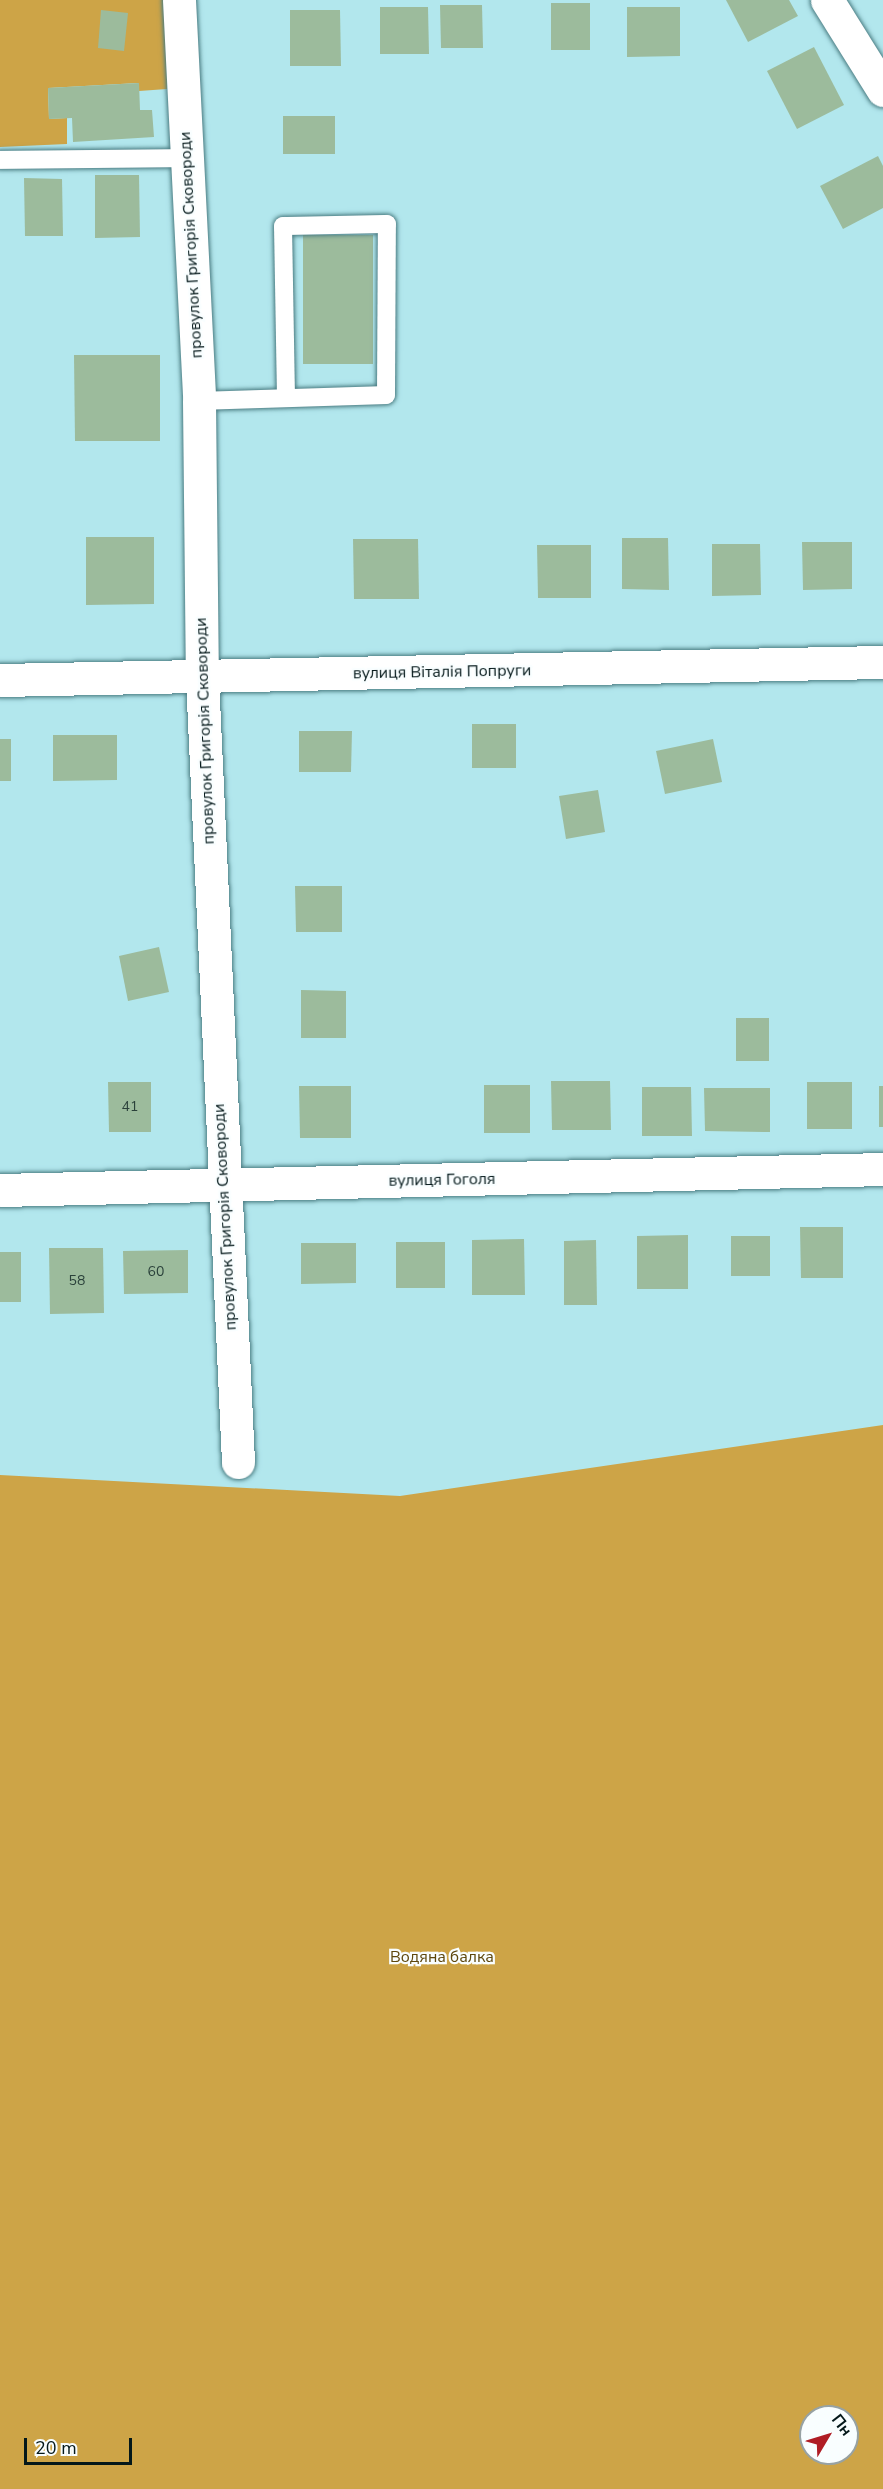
<!DOCTYPE html>
<html>
<head>
<meta charset="utf-8">
<style>
	body { margin:0 }
	#map { position:relative; width:883px; height:2489px; overflow:hidden; background:#b2e7ed; font-family:"Nunito Sans",sans-serif }
	div>[style] { position:absolute }
	.green>* { inset:0; background:#cda447 }
	.building>* { inset:0; background:#9cbb9c }
	.roads { filter:drop-shadow(0 0 2px #4a7c82) drop-shadow(0 0 2px #4a7c82) }
	.service>* { height:18px; margin:-9px; padding:0 9px; transform-origin:9px; border-radius:9px; background:#fff }
	.minor>* { height:33px; margin:-16.5px; padding:0 16.5px; transform-origin:16.5px; border-radius:16.5px; background:#fff }
	span { translate:-50% -50%; white-space:nowrap; text-align:center; line-height:1.15; -webkit-text-stroke:4.5px #f9feff; paint-order:stroke }
	.number-label { font-size:14px; color:#2a413a }
	.number-label span { -webkit-text-stroke-width:0 }
	.street-label { font-size:16px; color:#04181a }
	.park-label { font-size:16px; color:#5e470d }
	.north { position:absolute; left:799px; top:2405px; width:60px; height:60px; box-sizing:border-box; background:#f9feff; border:2px solid #97a2a3; border-radius:50%; rotate:52deg; font-size:16px; font-weight:700; line-height:24px; text-align:center; color:#04181a }
	.north::after { content:''; display:block; margin:auto; width:21px; height:27px; background:#b01d25; clip-path:polygon(50% 0,100% 100%,50% 72%,0 100%) }
	.scale { position:absolute; left:24px; top:2438px; width:108px; height:27px; box-sizing:border-box; border:3px solid #04181a; border-top:0; padding-left:8px; font-size:18px; line-height:21px; white-space:nowrap; color:#04181a; -webkit-text-stroke:4px #f9feff; paint-order:stroke }
</style>
</head>
<body>
<div id="map">
	<div class="green">
		<i style="clip-path:polygon(0 0,166px 0,167px 89px,139px 91px,138px 83px,48px 88px,49px 119px,67px 118px,67px 144px,0 147px)"></i>
		<i style="clip-path:polygon(evenodd,883px 1425px,883px 2489px,0 2489px,0 1475px,400px 1496px,883px 1425px,811px 2417px,847px 2417px,847px 2453px,811px 2453px,811px 2417px)"></i>
	</div>
	<div class="building">
		<i style="clip-path:polygon(726px 0,789px 0,798px 16px,748px 42px)"></i>
		<i style="clip-path:polygon(551px 3px,590px 3px,590px 50px,551px 50px)"></i>
		<i style="clip-path:polygon(440px 5px,482px 5px,483px 48px,441px 48px)"></i>
		<i style="clip-path:polygon(380px 7px,428px 7px,429px 54px,380px 54px)"></i>
		<i style="clip-path:polygon(627px 7px,680px 7px,680px 56px,627px 57px)"></i>
		<i style="clip-path:polygon(101px 10px,128px 13px,124px 51px,98px 48px)"></i>
		<i style="clip-path:polygon(290px 10px,340px 10px,341px 66px,290px 66px)"></i>
		<i style="clip-path:polygon(814px 47px,844px 105px,797px 129px,767px 71px)"></i>
		<i style="clip-path:polygon(139px 83px,140px 110px,152px 110px,154px 137px,73px 142px,72px 118px,49px 119px,48px 88px)"></i>
		<i style="clip-path:polygon(283px 116px,335px 116px,335px 154px,283px 154px)"></i>
		<i style="clip-path:polygon(878px 156px,883px 166px,883px 208px,843px 229px,820px 186px)"></i>
		<i style="clip-path:polygon(95px 175px,139px 175px,140px 237px,95px 238px)"></i>
		<i style="clip-path:polygon(24px 178px,62px 179px,63px 236px,25px 236px)"></i>
		<i style="clip-path:polygon(303px 235px,373px 235px,373px 364px,303px 364px)"></i>
		<i style="clip-path:polygon(74px 355px,160px 355px,160px 441px,75px 441px)"></i>
		<i style="clip-path:polygon(86px 537px,154px 537px,154px 604px,86px 605px)"></i>
		<i style="clip-path:polygon(622px 538px,668px 538px,669px 590px,622px 589px)"></i>
		<i style="clip-path:polygon(353px 539px,418px 539px,419px 599px,354px 599px)"></i>
		<i style="clip-path:polygon(802px 542px,852px 542px,852px 589px,803px 590px)"></i>
		<i style="clip-path:polygon(712px 544px,760px 544px,761px 595px,712px 596px)"></i>
		<i style="clip-path:polygon(537px 545px,591px 545px,591px 598px,538px 598px)"></i>
		<i style="clip-path:polygon(472px 724px,516px 724px,516px 768px,472px 768px)"></i>
		<i style="clip-path:polygon(299px 731px,352px 731px,351px 772px,299px 772px)"></i>
		<i style="clip-path:polygon(53px 735px,117px 735px,117px 780px,53px 781px)"></i>
		<i style="clip-path:polygon(0 739px,11px 739px,11px 781px,0 781px)"></i>
		<i style="clip-path:polygon(713px 739px,722px 782px,665px 794px,656px 751px)"></i>
		<i style="clip-path:polygon(598px 790px,605px 832px,566px 839px,559px 796px)"></i>
		<i style="clip-path:polygon(295px 886px,342px 886px,342px 932px,296px 932px)"></i>
		<i style="clip-path:polygon(159px 947px,169px 992px,128px 1001px,119px 956px)"></i>
		<i style="clip-path:polygon(301px 990px,346px 991px,346px 1038px,301px 1038px)"></i>
		<i style="clip-path:polygon(736px 1018px,769px 1018px,769px 1061px,736px 1061px)"></i>
		<i style="clip-path:polygon(551px 1081px,610px 1081px,611px 1130px,552px 1130px)"></i>
		<i style="clip-path:polygon(108px 1082px,151px 1082px,151px 1132px,109px 1132px)"></i>
		<i style="clip-path:polygon(807px 1082px,852px 1082px,852px 1129px,807px 1129px)"></i>
		<i style="clip-path:polygon(484px 1085px,530px 1085px,530px 1133px,484px 1133px)"></i>
		<i style="clip-path:polygon(299px 1086px,351px 1086px,351px 1138px,300px 1138px)"></i>
		<i style="clip-path:polygon(879px 1086px,883px 1086px,883px 1127px,879px 1127px)"></i>
		<i style="clip-path:polygon(642px 1087px,691px 1087px,692px 1136px,642px 1136px)"></i>
		<i style="clip-path:polygon(704px 1088px,770px 1088px,770px 1132px,705px 1131px)"></i>
		<i style="clip-path:polygon(800px 1227px,843px 1227px,843px 1278px,801px 1278px)"></i>
		<i style="clip-path:polygon(688px 1235px,688px 1289px,637px 1289px,637px 1236px)"></i>
		<i style="clip-path:polygon(731px 1236px,770px 1236px,770px 1276px,731px 1276px)"></i>
		<i style="clip-path:polygon(524px 1239px,525px 1295px,472px 1295px,472px 1240px)"></i>
		<i style="clip-path:polygon(596px 1240px,597px 1305px,564px 1305px,564px 1241px)"></i>
		<i style="clip-path:polygon(396px 1242px,445px 1242px,445px 1288px,396px 1288px)"></i>
		<i style="clip-path:polygon(301px 1243px,356px 1243px,356px 1283px,301px 1284px)"></i>
		<i style="clip-path:polygon(49px 1248px,103px 1248px,104px 1313px,50px 1314px)"></i>
		<i style="clip-path:polygon(188px 1250px,188px 1293px,124px 1294px,123px 1251px)"></i>
		<i style="clip-path:polygon(0 1252px,21px 1252px,21px 1302px,0 1302px)"></i>
	</div>
	<div class="roads">
		<div class="service">
			<i style="left:0;top:160px;width:186px;rotate:-0.6deg"></i>
			<i style="left:199px;top:401px;width:187px;rotate:-1.8deg"></i>
			<i style="left:386px;top:395px;width:171px;rotate:-89.7deg"></i>
			<i style="left:387px;top:224px;width:104px;rotate:178.9deg"></i>
			<i style="left:283px;top:226px;width:171px;rotate:89deg"></i>
		</div>
		<div class="minor">
			<i style="left:179px;top:0;width:401px;rotate:87.1deg"></i>
			<i style="left:199px;top:401px;width:277px;rotate:89.4deg"></i>
			<i style="left:202px;top:678px;width:785px;rotate:87.37deg"></i>
			<i style="left:827px;top:0;width:106px;rotate:58.1deg"></i>
			<i style="left:0;top:680px;width:883px;rotate:-1.17deg"></i>
			<i style="left:0;top:1190px;width:883px;rotate:-1.36deg"></i>
		</div>
	</div>
	<div class="number-label">
		<span style="left:130px;top:1107px">41</span>
		<span style="left:156px;top:1272px">60</span>
		<span style="left:77px;top:1281px">58</span>
	</div>
	<div class="street-label">
		<span style="left:191px;top:245px;rotate:-93deg">провулок Григорія Сковороди</span>
		<span style="left:442px;top:672px;rotate:-1deg">вулиця Віталія Попруги</span>
		<span style="left:205px;top:731px;rotate:-92deg">провулок Григорія Сковороди</span>
		<span style="left:442px;top:1180px;rotate:-1deg">вулиця Гоголя</span>
		<span style="left:225px;top:1217px;rotate:-93deg">провулок Григорія Сковороди</span>
	</div>
	<div class="park-label">
		<span style="left:442px;top:1957px">Водяна балка</span>
	</div>
	<div class="north">Пн</div>
	<div class="scale">20 m</div>
</div>
</body>
</html>
